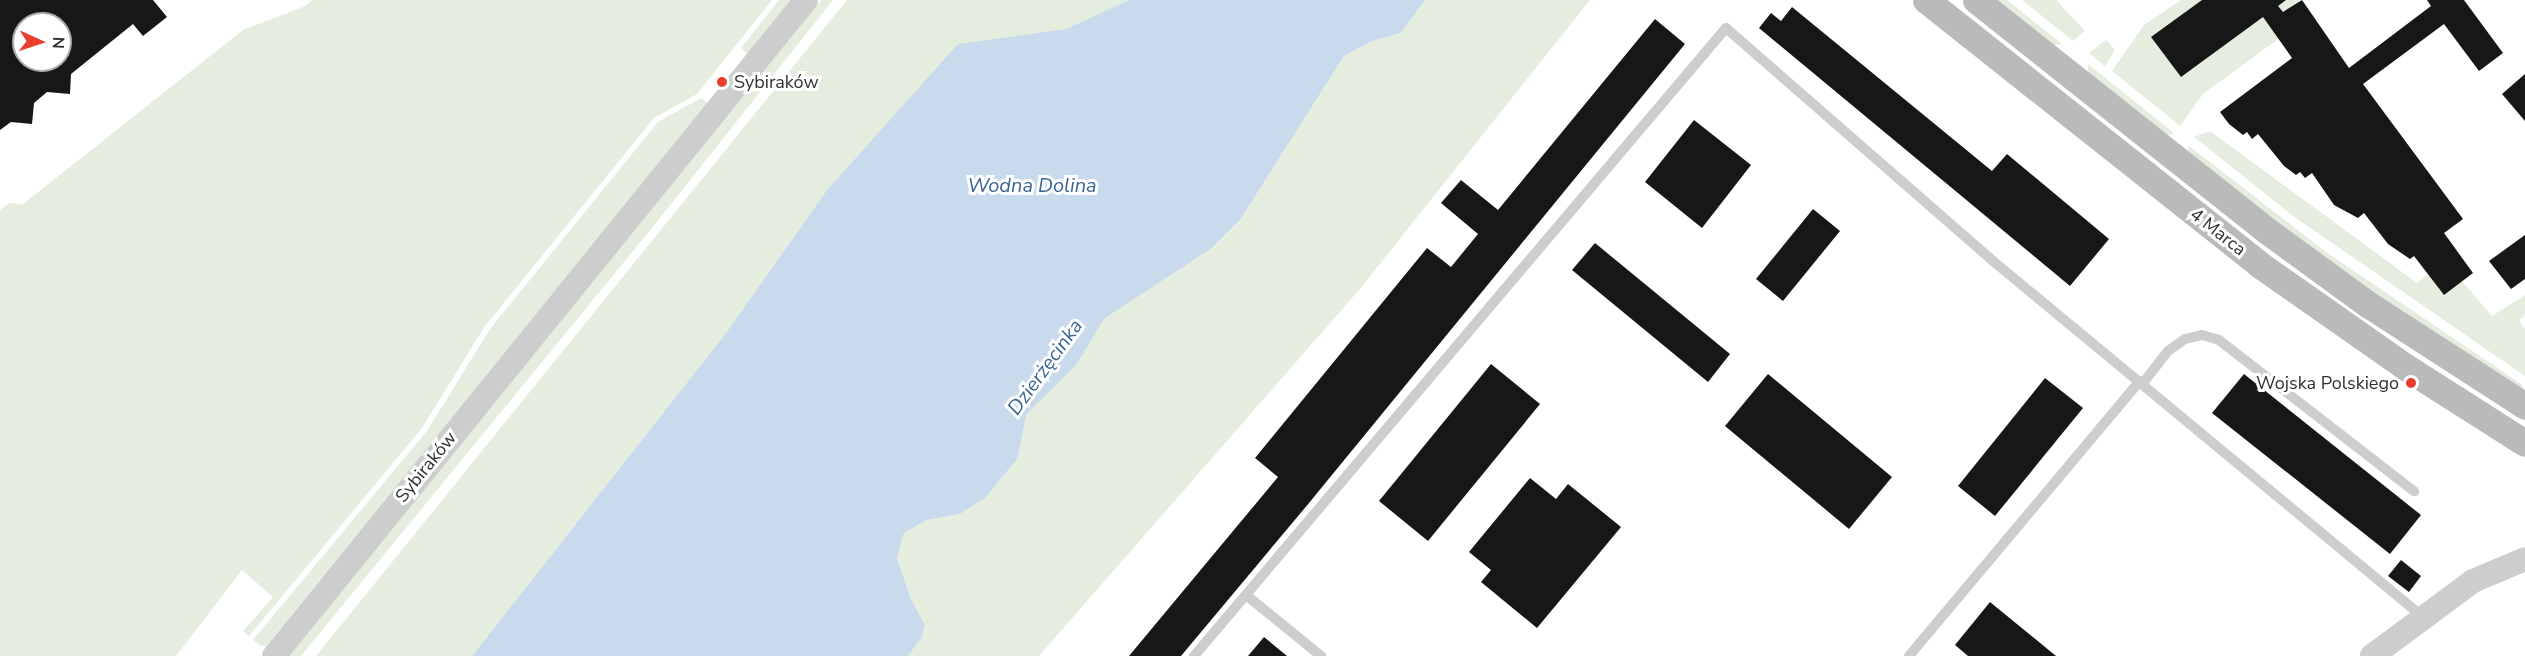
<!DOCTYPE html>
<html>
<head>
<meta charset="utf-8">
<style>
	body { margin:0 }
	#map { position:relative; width:2525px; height:656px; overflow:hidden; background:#fff; font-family:"Nunito Sans",sans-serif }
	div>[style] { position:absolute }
	.green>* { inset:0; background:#e4edde }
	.water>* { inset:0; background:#cadaed }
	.building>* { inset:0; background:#171717 }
	.service>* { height:10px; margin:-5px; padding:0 5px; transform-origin:5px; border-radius:5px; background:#cdcdcd }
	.tertiary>* { height:24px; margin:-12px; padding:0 12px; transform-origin:12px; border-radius:12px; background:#cdcdcd }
	.secondary>* { height:27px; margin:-13.5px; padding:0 13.5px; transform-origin:13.5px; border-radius:13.5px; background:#bababa }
	.dots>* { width:16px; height:16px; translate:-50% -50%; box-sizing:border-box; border:3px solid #fff; border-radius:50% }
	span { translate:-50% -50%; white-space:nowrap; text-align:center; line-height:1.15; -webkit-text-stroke:6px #fff; paint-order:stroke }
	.poi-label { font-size:18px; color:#303030 }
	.left { translate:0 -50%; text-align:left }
	.right { translate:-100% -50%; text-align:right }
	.street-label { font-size:18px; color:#303030 }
	.water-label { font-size:20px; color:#3b6594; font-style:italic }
	.north { position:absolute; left:12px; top:12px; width:60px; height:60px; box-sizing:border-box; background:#fff; border:2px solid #acacac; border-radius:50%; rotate:93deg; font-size:16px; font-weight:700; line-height:24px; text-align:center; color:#303030 }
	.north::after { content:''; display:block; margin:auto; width:21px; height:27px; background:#e93d2f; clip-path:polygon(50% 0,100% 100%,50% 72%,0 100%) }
</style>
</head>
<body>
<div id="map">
	<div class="green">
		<i style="clip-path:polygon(313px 0,772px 0,697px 94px,654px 118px,485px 326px,422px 428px,249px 636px,243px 631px,273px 597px,242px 570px,176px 656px,0 656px,0 210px,9px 203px,23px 204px,243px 30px,303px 7px)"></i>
		<i style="clip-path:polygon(779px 0,791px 0,748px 54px,741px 48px)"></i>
		<i style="clip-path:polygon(821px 0,833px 0,656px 223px,301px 656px,288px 656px)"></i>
		<i style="clip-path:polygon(847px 0,1129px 0,1066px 29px,958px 45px,827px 190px,726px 333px,472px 656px,316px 656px)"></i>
		<i style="clip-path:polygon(1425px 0,1590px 0,1359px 290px,1039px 656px,908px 656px,922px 637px,925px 625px,911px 599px,897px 558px,904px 533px,927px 520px,960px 514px,985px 498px,1018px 458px,1026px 415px,1077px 364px,1104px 319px,1212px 248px,1240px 220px,1344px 56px,1372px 41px,1401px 33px)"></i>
		<i style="clip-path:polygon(1995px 0,2007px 0,2062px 44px,2052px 45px)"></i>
		<i style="clip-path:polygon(2022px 0,2056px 0,2085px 31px,2073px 41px)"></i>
		<i style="clip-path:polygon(2181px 0,2298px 0,2304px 9px,2281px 37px,2203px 94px,2180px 126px,2112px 71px,2144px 25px)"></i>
		<i style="clip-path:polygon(2106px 40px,2115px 50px,2105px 66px,2089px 53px)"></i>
		<i style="clip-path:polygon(2088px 64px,2174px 133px,2165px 136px,2088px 75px)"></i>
		<i style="clip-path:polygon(701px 98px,708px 103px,266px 646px,260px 645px,253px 640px,427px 431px,490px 329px,658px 122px)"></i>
		<i style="clip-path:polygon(2210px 131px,2417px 283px,2428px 274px,2444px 295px,2462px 281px,2492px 316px,2525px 295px,2525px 315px,2519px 320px,2525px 329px,2525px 376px,2293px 216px,2194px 137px)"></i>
		<i style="clip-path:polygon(2189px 146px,2326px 252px,2521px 384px,2525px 392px,2465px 356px,2300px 242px,2188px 152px)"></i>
	</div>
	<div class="water">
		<i style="clip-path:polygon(1129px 0,1425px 0,1401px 33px,1372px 41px,1344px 56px,1240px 220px,1212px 248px,1104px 319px,1077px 364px,1026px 415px,1018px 458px,985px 498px,960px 514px,927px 520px,904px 533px,897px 558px,911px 599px,925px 625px,922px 637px,908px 656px,472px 656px,726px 333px,827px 190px,958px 44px,1066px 29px)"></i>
	</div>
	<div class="building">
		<i style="clip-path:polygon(evenodd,0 0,153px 0,167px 17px,143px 36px,133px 24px,71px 74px,70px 94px,47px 92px,34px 103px,32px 124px,11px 122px,0 130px,0 0,24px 24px,60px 24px,60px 60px,24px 60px,24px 24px)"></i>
		<i style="clip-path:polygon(2202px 0,2286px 0,2278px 6px,2283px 12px,2302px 0,2349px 68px,2431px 6px,2427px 0,2464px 0,2503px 53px,2479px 71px,2444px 24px,2363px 84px,2463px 219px,2444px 233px,2473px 273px,2444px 295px,2414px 256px,2410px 259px,2388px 244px,2364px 213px,2358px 218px,2334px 205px,2312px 173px,2305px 178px,2300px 172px,2296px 175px,2284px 166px,2258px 134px,2252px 139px,2247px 132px,2243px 135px,2229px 124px,2220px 112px,2292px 58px,2263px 17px,2181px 77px,2151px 37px)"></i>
		<i style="clip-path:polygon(1792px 7px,1992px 171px,2007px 154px,2109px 239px,2070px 286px,1759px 28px,1771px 13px,1781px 21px)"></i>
		<i style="clip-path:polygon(1655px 19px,1685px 44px,1309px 503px,1181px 656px,1129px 656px,1278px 477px,1255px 458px,1427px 248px,1451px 267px,1478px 234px,1441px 203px,1461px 180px,1498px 210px)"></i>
		<i style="clip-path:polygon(2525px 74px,2525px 121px,2502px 94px)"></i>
		<i style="clip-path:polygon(1694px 120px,1751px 165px,1702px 228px,1645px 182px)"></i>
		<i style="clip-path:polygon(1813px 209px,1840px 231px,1783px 301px,1756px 279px)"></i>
		<i style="clip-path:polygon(2525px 235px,2525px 279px,2511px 289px,2489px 261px)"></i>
		<i style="clip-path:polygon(1595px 243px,1730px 354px,1708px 382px,1572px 270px)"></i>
		<i style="clip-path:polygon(1491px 364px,1540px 404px,1428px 541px,1379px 501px)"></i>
		<i style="clip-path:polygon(1768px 374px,1892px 477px,1849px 529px,1725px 426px)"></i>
		<i style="clip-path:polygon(2244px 374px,2421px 515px,2390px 554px,2212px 413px)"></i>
		<i style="clip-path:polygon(2045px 378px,2083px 408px,1995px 516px,1958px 486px)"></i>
		<i style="clip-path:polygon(1530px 478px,1556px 499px,1568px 484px,1621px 527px,1537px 628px,1481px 582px,1491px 570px,1469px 552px)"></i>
		<i style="clip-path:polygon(2401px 560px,2421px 576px,2409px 592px,2388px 576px)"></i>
		<i style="clip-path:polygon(1990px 602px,2056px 656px,1968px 656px,1955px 645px)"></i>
		<i style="clip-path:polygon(1264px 637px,1287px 656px,1248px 656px)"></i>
	</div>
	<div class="service">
		<i style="left:2143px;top:383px;width:41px;rotate:-52deg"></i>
		<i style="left:2168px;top:351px;width:21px;rotate:-35deg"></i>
		<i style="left:2185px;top:339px;width:17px;rotate:-13deg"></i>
		<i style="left:2202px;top:335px;width:18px;rotate:16deg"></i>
		<i style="left:2219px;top:340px;width:247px;rotate:37.8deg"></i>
		<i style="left:1246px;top:595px;width:97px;rotate:39.1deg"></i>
		<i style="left:1194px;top:656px;width:823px;rotate:-49.73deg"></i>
		<i style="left:1726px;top:28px;width:354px;rotate:41.1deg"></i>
		<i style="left:1993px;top:261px;width:558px;rotate:39.62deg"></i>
		<i style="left:1909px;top:656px;width:359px;rotate:-50deg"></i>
	</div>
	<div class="tertiary">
		<i style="left:274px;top:656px;width:845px;rotate:-50.96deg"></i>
		<i style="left:2372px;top:656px;width:126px;rotate:-36.6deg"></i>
		<i style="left:2473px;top:581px;width:56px;rotate:-22.9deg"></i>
	</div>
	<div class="secondary">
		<i style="left:1926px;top:0;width:426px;rotate:38.4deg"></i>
		<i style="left:2260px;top:265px;width:176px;rotate:35deg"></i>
		<i style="left:2404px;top:366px;width:143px;rotate:32.5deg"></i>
		<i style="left:1976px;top:0;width:370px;rotate:38.4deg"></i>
		<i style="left:2266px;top:230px;width:127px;rotate:36.1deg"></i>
		<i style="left:2369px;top:305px;width:186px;rotate:32.9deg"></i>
	</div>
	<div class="dots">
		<i style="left:722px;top:82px;background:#e93d2f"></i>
		<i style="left:2411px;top:383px;background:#e93d2f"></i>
	</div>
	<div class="poi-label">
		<span class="left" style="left:734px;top:82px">Sybiraków</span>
		<span class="right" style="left:2399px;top:383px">Wojska Polskiego</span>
	</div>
	<div class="street-label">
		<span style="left:2218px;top:232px;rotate:38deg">4 Marca</span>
		<span style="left:426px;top:467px;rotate:-51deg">Sybiraków</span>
	</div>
	<div class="water-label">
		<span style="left:1032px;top:185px">Wodna Dolina</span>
		<span style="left:1045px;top:367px;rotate:-54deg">Dzierżęcinka</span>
	</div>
	<div class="north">N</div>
</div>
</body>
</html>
